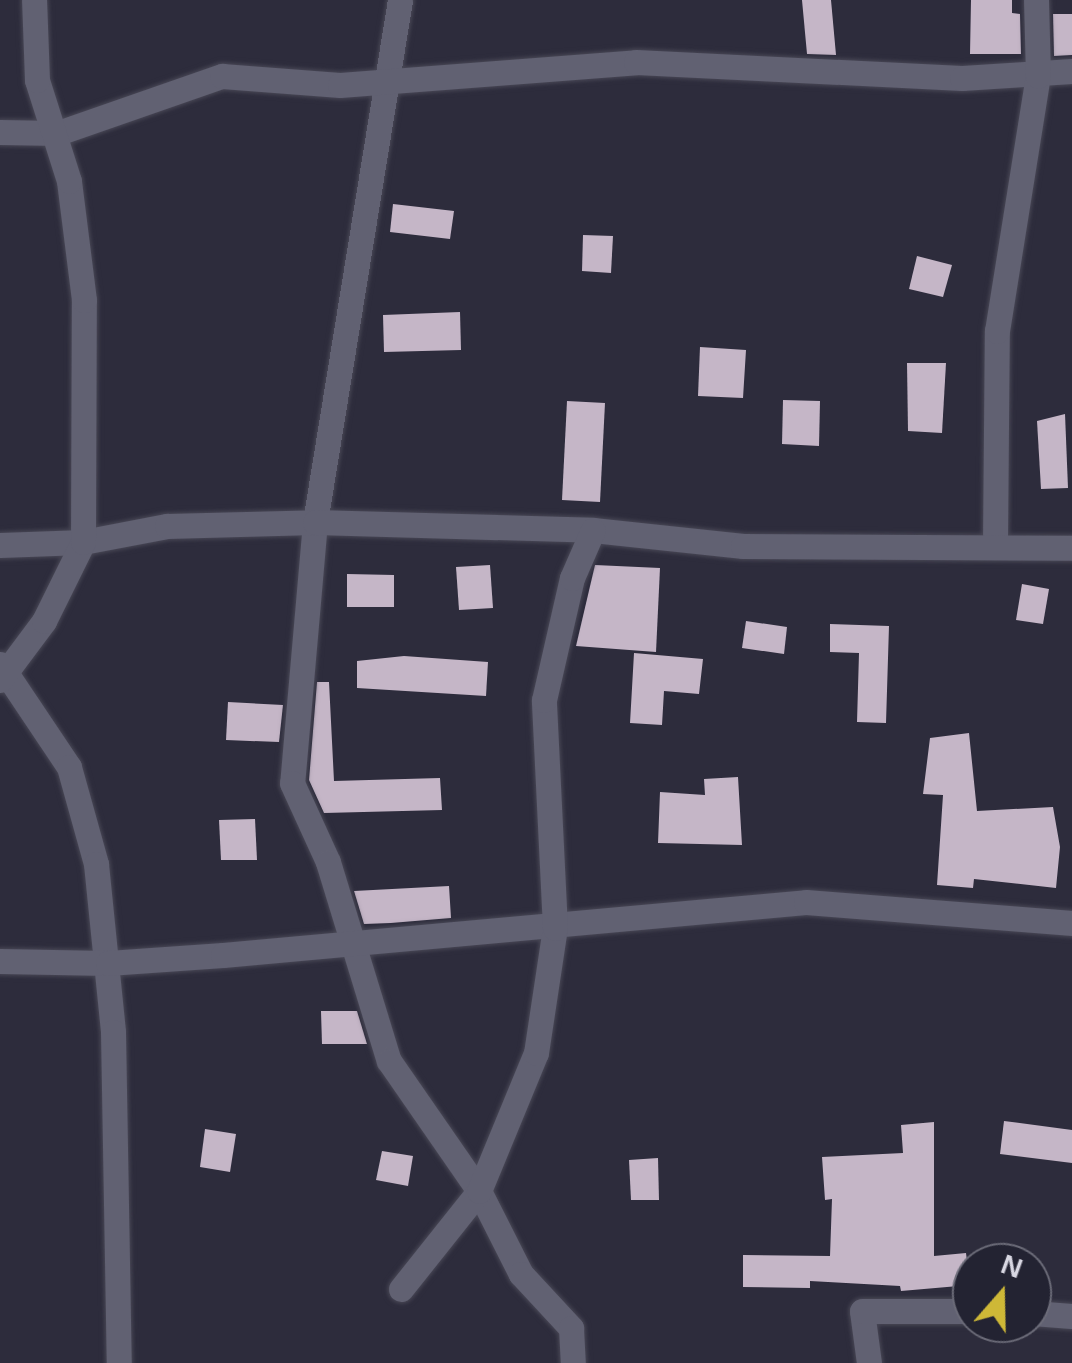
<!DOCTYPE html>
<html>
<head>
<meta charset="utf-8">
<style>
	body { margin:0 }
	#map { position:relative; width:1072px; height:1363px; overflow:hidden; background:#2d2c3c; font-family:Helvetica,sans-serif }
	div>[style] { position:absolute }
	.building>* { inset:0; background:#c5b6c7 }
	.roads { filter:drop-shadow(0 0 2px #484755) drop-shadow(0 0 2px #484755) }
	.street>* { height:25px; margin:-12.5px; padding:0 12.5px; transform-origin:12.5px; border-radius:12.5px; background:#616172 }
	span { translate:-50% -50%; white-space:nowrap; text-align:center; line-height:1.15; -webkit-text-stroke:10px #232332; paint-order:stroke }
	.north { position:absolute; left:952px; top:1243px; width:100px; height:100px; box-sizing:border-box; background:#232332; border:2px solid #6b6b78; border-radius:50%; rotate:20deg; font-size:28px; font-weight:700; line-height:40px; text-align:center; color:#d8d7e2 }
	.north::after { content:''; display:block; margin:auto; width:35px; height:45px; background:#ceb837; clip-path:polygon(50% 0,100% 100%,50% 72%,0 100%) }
</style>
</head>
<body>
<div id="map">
	<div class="building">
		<i style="clip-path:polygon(802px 0,831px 0,836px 55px,807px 54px)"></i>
		<i style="clip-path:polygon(971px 0,1012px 0,1012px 13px,1020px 14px,1021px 54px,970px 54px)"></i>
		<i style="clip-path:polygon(1053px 14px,1072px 14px,1072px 55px,1054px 56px)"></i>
		<i style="clip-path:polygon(393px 204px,454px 211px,450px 239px,390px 232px)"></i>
		<i style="clip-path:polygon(583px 235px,613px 236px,611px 273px,582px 271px)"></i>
		<i style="clip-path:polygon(917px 256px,952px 265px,943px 297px,909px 289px)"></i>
		<i style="clip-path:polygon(460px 312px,461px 350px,384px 352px,383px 315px)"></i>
		<i style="clip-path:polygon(700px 347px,746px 350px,743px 398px,698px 396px)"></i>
		<i style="clip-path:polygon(907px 363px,946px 363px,942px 433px,908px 431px)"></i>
		<i style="clip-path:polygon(783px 400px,820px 401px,819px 446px,782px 444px)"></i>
		<i style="clip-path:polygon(567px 401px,605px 403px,600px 502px,562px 500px)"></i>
		<i style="clip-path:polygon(1065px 414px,1068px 488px,1041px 489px,1037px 421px)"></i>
		<i style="clip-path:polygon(490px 565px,493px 608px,459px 610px,456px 567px)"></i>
		<i style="clip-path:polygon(595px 565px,660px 568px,656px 652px,576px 646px)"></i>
		<i style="clip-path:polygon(347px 574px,394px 575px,394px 607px,347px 607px)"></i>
		<i style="clip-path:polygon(1022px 584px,1049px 589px,1043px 624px,1016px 620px)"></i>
		<i style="clip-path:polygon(746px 621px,787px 627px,784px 654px,742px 648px)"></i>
		<i style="clip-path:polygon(830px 624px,889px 626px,886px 723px,857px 722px,859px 653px,830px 652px)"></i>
		<i style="clip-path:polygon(634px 653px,703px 659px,699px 694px,664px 691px,662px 725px,630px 723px)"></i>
		<i style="clip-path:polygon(404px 656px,488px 662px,486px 696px,357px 688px,357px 661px)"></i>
		<i style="clip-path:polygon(317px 682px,329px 682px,334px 781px,440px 778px,442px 810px,324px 813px,309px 780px)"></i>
		<i style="clip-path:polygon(228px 702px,283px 705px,279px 742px,226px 740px)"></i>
		<i style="clip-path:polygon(969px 733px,977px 811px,1053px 807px,1060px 847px,1056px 888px,974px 879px,973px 888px,937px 885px,943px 795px,923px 794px,930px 738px)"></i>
		<i style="clip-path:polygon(738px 777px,742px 845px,658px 843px,660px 792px,705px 795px,704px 779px)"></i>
		<i style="clip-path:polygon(255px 819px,257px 860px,221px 860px,219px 820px)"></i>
		<i style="clip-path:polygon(449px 886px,451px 918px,391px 923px,364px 924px,354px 891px)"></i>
		<i style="clip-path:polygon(321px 1011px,357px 1011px,367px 1044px,322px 1044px)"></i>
		<i style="clip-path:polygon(1004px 1121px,1072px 1130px,1072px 1163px,1000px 1154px)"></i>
		<i style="clip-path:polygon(934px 1122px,934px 1256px,966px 1253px,970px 1285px,901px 1291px,900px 1286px,810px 1281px,810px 1288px,743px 1287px,743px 1255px,830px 1256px,832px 1199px,825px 1200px,822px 1157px,903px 1153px,901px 1125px)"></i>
		<i style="clip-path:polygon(205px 1129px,236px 1134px,230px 1172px,200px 1167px)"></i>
		<i style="clip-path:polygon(382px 1151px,413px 1156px,408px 1186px,376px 1180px)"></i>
		<i style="clip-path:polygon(658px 1158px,659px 1200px,631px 1200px,629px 1160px)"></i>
	</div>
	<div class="roads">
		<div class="street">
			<i style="left:400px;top:0;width:529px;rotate:99.25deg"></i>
			<i style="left:315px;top:522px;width:262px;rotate:95deg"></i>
			<i style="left:292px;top:783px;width:87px;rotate:65.5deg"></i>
			<i style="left:328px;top:862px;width:208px;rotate:73deg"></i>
			<i style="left:389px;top:1061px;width:158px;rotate:55.3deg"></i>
			<i style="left:479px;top:1191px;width:93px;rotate:63.2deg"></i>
			<i style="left:521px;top:1274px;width:74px;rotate:47.2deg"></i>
			<i style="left:571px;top:1328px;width:35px;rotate:87deg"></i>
			<i style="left:0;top:132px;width:58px;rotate:1deg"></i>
			<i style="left:58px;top:133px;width:174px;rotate:-19.2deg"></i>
			<i style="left:222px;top:76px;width:118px;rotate:4.4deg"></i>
			<i style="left:340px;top:85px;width:297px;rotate:-4.4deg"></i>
			<i style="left:636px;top:62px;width:326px;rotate:2.8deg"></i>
			<i style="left:962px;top:78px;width:110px;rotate:-3.6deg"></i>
			<i style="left:995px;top:543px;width:212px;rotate:-89.5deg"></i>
			<i style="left:997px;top:331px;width:258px;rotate:-80.9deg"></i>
			<i style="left:1038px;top:76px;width:76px;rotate:-91.5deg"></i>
			<i style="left:0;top:545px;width:83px;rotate:-2.1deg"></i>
			<i style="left:83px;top:542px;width:86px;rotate:-10.8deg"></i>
			<i style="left:167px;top:526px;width:148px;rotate:-1.5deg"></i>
			<i style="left:315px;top:522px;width:278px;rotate:1.6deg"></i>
			<i style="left:593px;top:530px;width:151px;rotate:6.1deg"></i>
			<i style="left:743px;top:546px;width:329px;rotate:0.3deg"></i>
			<i style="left:0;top:664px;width:124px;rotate:56.2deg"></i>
			<i style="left:69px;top:767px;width:101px;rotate:74.4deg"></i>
			<i style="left:96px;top:864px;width:169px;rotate:84.2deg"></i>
			<i style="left:113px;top:1032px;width:331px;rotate:89deg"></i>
			<i style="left:0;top:680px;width:74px;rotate:-53.3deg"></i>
			<i style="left:44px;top:621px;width:88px;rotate:-63.7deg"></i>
			<i style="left:83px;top:542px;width:242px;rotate:-89.8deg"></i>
			<i style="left:84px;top:300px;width:120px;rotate:-97.2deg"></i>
			<i style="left:69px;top:181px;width:106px;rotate:-107.6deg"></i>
			<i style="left:37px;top:80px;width:80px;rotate:-92.1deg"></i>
			<i style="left:0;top:961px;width:108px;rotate:1.1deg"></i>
			<i style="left:108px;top:963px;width:115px;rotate:-4deg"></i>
			<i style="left:223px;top:955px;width:585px;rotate:-5.19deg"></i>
			<i style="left:806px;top:902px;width:267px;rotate:4.5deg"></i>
			<i style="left:401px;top:1289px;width:125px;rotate:-51.5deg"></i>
			<i style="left:479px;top:1191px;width:149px;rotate:-67.6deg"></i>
			<i style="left:536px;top:1053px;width:126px;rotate:-81.4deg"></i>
			<i style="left:555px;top:928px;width:228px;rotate:-92.8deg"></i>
			<i style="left:544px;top:700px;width:125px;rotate:-77.1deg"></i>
			<i style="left:572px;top:578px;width:52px;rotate:-66.4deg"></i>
			<i style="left:1032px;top:1313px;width:40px;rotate:4.3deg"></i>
			<i style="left:869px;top:1363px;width:52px;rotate:-97.7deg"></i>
			<i style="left:862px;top:1311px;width:110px"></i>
		</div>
	</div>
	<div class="north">N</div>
</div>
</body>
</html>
